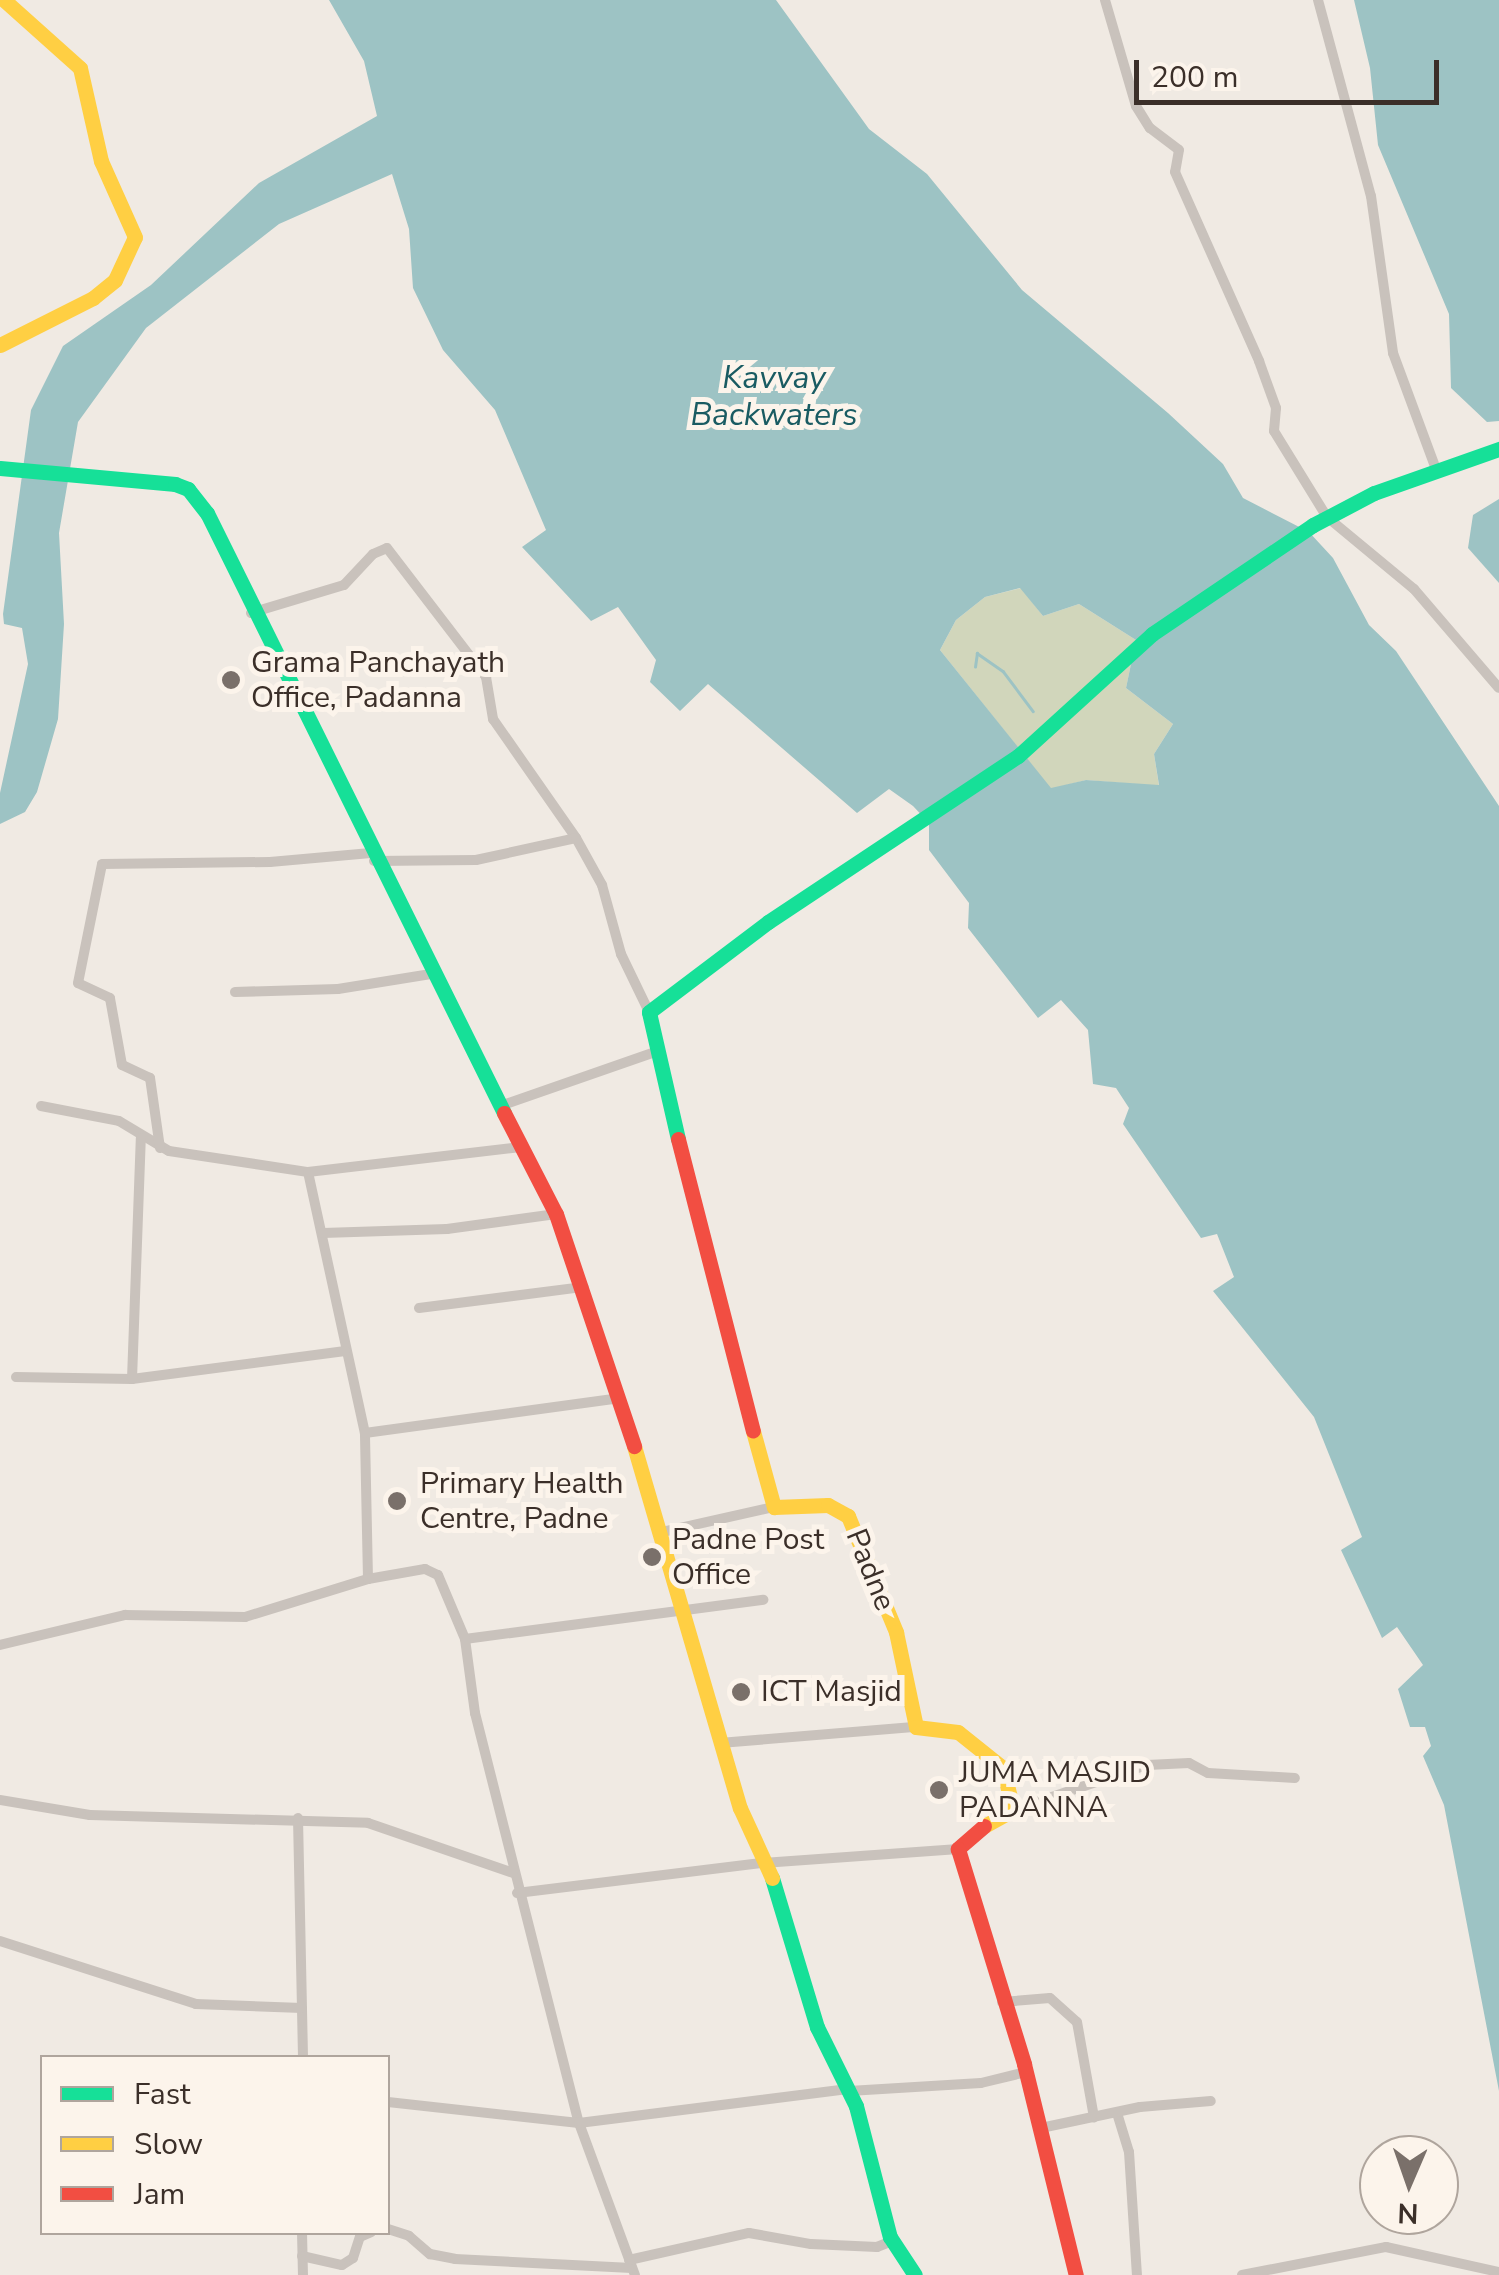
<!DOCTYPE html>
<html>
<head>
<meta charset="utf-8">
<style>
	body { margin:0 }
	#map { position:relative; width:1499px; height:2275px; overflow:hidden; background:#f0eae3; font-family:"Nunito Sans",sans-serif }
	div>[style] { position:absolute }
	.green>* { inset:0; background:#d1d6bb }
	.water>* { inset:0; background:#9dc3c4 }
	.stream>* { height:2.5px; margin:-1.25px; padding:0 1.25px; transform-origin:1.25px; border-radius:1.25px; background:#9dc3c4 }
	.street>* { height:10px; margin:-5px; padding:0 5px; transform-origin:5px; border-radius:5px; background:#c9c2bc }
	.fast>* { height:15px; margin:-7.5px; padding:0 7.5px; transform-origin:7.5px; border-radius:7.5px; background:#16e098 }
	.slow>* { height:15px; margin:-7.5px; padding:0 7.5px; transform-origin:7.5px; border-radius:7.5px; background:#ffcf43 }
	.jam>* { height:15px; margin:-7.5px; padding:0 7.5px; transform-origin:7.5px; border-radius:7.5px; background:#f24e42 }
	.dots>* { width:28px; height:28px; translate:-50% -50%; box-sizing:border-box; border:5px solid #fcf4eb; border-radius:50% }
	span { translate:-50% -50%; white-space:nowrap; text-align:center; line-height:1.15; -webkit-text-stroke:10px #fcf4eb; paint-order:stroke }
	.poi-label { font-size:30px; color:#3b2f29 }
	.left { translate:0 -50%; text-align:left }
	.street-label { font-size:30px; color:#3b2f29 }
	.water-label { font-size:32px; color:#195b62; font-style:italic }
	.legend { position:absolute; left:40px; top:2055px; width:350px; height:180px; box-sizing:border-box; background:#fcf4eb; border:2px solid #afa59d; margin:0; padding:12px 18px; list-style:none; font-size:30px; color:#3b2f29 }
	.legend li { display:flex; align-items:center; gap:20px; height:50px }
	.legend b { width:50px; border:2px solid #afa59d }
	.north { position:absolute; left:1359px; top:2135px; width:100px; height:100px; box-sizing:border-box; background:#fcf4eb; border:2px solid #afa59d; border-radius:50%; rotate:182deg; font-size:28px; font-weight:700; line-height:40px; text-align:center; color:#3b2f29 }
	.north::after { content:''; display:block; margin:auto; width:35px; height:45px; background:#7a706a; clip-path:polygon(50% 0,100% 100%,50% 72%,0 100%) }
	.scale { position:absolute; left:1134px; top:60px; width:305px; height:45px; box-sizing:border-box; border:5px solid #3b2f29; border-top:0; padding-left:12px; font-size:30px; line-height:35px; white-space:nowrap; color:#3b2f29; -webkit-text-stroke:8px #fcf4eb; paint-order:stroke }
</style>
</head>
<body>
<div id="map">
	<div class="green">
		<i style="clip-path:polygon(1021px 588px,1043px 616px,1079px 604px,1136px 640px,1126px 688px,1173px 724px,1154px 754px,1159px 786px,1086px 780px,1051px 789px,940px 650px,956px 620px,985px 597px)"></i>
	</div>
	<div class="water">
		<i style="clip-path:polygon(evenodd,329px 0,776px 0,869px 129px,927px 174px,1022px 290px,1168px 413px,1223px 464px,1243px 498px,1309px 532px,1333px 558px,1369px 625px,1396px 651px,1499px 806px,1499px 2091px,1444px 1805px,1423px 1756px,1431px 1746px,1425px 1727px,1410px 1727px,1398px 1689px,1423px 1665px,1397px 1627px,1382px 1638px,1341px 1550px,1362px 1537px,1314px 1417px,1213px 1291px,1234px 1277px,1217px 1234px,1201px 1238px,1123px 1124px,1129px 1108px,1116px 1088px,1093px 1084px,1088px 1030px,1061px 1000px,1038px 1018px,968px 928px,969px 903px,929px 850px,929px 823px,913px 806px,889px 789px,857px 813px,708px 684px,680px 711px,650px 682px,656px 660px,618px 607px,591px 621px,522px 547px,546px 530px,495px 410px,443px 350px,413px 288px,409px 229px,392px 174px,279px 224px,146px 328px,78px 422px,59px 533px,64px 624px,58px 719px,37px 792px,25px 812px,0 824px,0 793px,28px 664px,22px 628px,4px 624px,3px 614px,31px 410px,63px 346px,151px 285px,259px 183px,377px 116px,364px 61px,329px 0,1020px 588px,1043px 616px,1079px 604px,1136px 640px,1126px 688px,1173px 724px,1154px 754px,1159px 785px,1086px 780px,1051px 788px,940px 650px,956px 620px,985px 597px,1020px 588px)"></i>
		<i style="clip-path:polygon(1354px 0,1499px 0,1499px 421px,1487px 422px,1451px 388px,1449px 314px,1378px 145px,1370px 68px)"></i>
		<i style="clip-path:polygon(1499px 499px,1499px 583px,1468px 548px,1473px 515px)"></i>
	</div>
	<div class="stream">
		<i style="left:975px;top:667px;width:14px;rotate:-82deg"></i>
		<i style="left:977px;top:653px;width:32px;rotate:35deg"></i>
		<i style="left:1003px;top:671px;width:50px;rotate:53.1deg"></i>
	</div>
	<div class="street">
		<i style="left:1105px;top:0;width:110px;rotate:73.7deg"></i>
		<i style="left:1136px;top:106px;width:26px;rotate:58deg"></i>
		<i style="left:1150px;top:128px;width:36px;rotate:37deg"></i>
		<i style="left:1179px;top:150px;width:22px;rotate:100deg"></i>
		<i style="left:1175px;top:172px;width:207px;rotate:66deg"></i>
		<i style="left:1259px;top:361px;width:50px;rotate:70.1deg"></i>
		<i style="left:1276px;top:408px;width:23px;rotate:95deg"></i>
		<i style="left:1274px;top:431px;width:101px;rotate:58.4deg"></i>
		<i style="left:1327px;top:517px;width:113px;rotate:39.6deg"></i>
		<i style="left:1414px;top:589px;width:130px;rotate:49.4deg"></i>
		<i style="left:1318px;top:0;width:203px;rotate:74.9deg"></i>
		<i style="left:1371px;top:196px;width:159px;rotate:82deg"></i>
		<i style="left:1393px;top:353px;width:124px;rotate:69.7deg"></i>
		<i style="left:251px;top:613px;width:97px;rotate:-16.8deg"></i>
		<i style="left:344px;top:585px;width:42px;rotate:-46.9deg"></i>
		<i style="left:373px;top:554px;width:15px;rotate:-23deg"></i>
		<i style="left:387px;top:548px;width:163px;rotate:52.5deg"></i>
		<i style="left:486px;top:677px;width:43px;rotate:80.5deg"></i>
		<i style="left:493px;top:719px;width:145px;rotate:55.1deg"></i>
		<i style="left:374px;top:861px;width:102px;rotate:-0.6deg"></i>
		<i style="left:476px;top:860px;width:102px;rotate:-12.4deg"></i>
		<i style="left:576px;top:838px;width:54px;rotate:61deg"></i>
		<i style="left:602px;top:885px;width:72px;rotate:74.6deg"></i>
		<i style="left:621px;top:954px;width:64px;rotate:64.2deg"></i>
		<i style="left:235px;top:992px;width:103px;rotate:-1.7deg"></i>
		<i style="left:338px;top:989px;width:94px;rotate:-9.2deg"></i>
		<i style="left:503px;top:1105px;width:161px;rotate:-19.2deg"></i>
		<i style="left:41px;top:1106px;width:79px;rotate:10.9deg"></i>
		<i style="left:119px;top:1121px;width:58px;rotate:31deg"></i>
		<i style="left:169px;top:1151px;width:141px;rotate:8.6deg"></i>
		<i style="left:308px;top:1172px;width:267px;rotate:77.7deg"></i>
		<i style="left:160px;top:1148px;width:71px;rotate:-98.1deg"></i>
		<i style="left:150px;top:1078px;width:31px;rotate:-155deg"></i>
		<i style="left:122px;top:1065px;width:68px;rotate:-100.2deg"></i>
		<i style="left:110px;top:998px;width:35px;rotate:-155deg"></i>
		<i style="left:78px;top:983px;width:121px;rotate:-78.6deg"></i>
		<i style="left:102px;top:864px;width:168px;rotate:-0.7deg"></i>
		<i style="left:270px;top:862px;width:101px;rotate:-5.1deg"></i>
		<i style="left:308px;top:1172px;width:215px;rotate:-6.7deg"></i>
		<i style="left:323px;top:1233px;width:124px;rotate:-1.8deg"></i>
		<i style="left:447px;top:1229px;width:110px;rotate:-7.8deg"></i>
		<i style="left:419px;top:1308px;width:166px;rotate:-7.3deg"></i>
		<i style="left:16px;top:1377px;width:116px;rotate:1deg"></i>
		<i style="left:132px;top:1379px;width:215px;rotate:-7.5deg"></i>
		<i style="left:132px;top:1379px;width:241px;rotate:-87.9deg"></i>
		<i style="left:662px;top:1532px;width:115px;rotate:-12.6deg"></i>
		<i style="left:368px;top:1579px;width:146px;rotate:-91.2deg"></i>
		<i style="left:365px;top:1433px;width:256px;rotate:-7.8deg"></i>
		<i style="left:465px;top:1639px;width:301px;rotate:-7.5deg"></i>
		<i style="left:0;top:1645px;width:129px;rotate:-13.5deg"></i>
		<i style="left:125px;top:1615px;width:120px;rotate:1deg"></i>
		<i style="left:245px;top:1617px;width:129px;rotate:-17.2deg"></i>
		<i style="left:368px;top:1579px;width:58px;rotate:-10deg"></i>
		<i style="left:425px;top:1569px;width:14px;rotate:25deg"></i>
		<i style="left:438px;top:1575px;width:69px;rotate:67.1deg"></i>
		<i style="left:465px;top:1639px;width:75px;rotate:82.3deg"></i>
		<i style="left:475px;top:1713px;width:423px;rotate:75.8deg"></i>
		<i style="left:579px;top:2123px;width:162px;rotate:69.8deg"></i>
		<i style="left:720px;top:1743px;width:197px;rotate:-4.7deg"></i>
		<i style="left:0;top:1800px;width:91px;rotate:9.5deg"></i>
		<i style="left:90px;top:1815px;width:278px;rotate:1.6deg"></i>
		<i style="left:368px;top:1823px;width:153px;rotate:19deg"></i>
		<i style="left:1013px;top:1810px;width:141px;rotate:-18.6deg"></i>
		<i style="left:1147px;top:1765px;width:42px;rotate:-2.7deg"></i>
		<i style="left:1189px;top:1763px;width:21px;rotate:28deg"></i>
		<i style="left:1208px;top:1773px;width:87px;rotate:3.3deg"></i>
		<i style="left:298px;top:1818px;width:240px;rotate:88.8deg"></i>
		<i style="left:517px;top:1893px;width:248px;rotate:-7deg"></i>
		<i style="left:763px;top:1863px;width:196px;rotate:-4.1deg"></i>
		<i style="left:0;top:1941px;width:206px;rotate:17.8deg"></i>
		<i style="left:196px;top:2004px;width:106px;rotate:2.2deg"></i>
		<i style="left:1002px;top:2002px;width:48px;rotate:-4.8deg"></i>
		<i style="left:1050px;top:1998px;width:36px;rotate:42deg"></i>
		<i style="left:1077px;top:2022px;width:97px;rotate:79.9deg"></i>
		<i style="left:849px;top:2091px;width:132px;rotate:-3.5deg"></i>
		<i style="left:981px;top:2083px;width:46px;rotate:-13.7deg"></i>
		<i style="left:388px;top:2102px;width:192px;rotate:6.3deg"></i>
		<i style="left:579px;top:2123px;width:271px;rotate:-7.2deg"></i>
		<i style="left:1117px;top:2113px;width:41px;rotate:72.9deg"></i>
		<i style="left:1129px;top:2152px;width:123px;rotate:86.3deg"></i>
		<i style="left:1041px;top:2128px;width:101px;rotate:-12deg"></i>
		<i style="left:1140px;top:2107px;width:71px;rotate:-4.8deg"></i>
		<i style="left:388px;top:2229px;width:22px;rotate:18deg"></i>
		<i style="left:409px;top:2236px;width:28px;rotate:41deg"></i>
		<i style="left:430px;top:2254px;width:25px;rotate:11deg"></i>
		<i style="left:455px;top:2259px;width:177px;rotate:2.9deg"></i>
		<i style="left:302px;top:2232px;width:43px;rotate:88.7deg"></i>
		<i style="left:302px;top:2256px;width:41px;rotate:12.7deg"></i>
		<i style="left:342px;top:2265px;width:13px;rotate:-32deg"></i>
		<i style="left:353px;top:2258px;width:22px;rotate:-72deg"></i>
		<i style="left:360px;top:2237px;width:12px;rotate:-24deg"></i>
		<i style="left:629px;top:2260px;width:123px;rotate:-12.7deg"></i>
		<i style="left:749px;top:2233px;width:63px;rotate:10.1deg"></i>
		<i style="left:811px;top:2244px;width:66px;rotate:2.6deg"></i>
		<i style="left:877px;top:2247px;width:16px;rotate:-22deg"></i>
		<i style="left:1242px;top:2275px;width:147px;rotate:-11deg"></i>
		<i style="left:1386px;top:2247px;width:116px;rotate:12.5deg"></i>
	</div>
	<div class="fast">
		<i style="left:0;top:468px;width:176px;rotate:5.2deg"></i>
		<i style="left:175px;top:484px;width:14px;rotate:21deg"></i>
		<i style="left:188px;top:489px;width:31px;rotate:52deg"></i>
		<i style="left:207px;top:513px;width:669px;rotate:63.66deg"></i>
		<i style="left:678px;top:1139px;width:130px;rotate:-102.9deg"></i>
		<i style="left:649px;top:1012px;width:149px;rotate:-37.1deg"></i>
		<i style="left:768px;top:922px;width:300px;rotate:-33.6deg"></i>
		<i style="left:1018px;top:756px;width:181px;rotate:-42.3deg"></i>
		<i style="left:1152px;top:634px;width:194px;rotate:-34.1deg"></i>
		<i style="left:1313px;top:525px;width:69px;rotate:-27.7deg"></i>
		<i style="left:1374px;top:493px;width:133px;rotate:-19.4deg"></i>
		<i style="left:772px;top:1878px;width:156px;rotate:73.2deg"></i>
		<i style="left:817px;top:2027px;width:88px;rotate:63.7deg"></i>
		<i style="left:856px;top:2106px;width:135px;rotate:75.5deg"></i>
		<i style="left:890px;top:2237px;width:45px;rotate:56.7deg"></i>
	</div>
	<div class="slow">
		<i style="left:0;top:345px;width:104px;rotate:-26.8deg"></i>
		<i style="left:93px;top:298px;width:28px;rotate:-39deg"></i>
		<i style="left:115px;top:280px;width:47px;rotate:-65.1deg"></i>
		<i style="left:135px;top:237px;width:83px;rotate:-114.1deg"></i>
		<i style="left:101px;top:161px;width:95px;rotate:-102.7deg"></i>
		<i style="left:80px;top:68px;width:102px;rotate:-138.2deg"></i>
		<i style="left:753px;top:1431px;width:79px;rotate:74.6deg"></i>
		<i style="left:774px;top:1507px;width:54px;rotate:-2.1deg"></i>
		<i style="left:828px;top:1505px;width:23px;rotate:29deg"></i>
		<i style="left:848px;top:1516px;width:126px;rotate:67.5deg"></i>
		<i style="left:896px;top:1632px;width:97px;rotate:78.1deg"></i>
		<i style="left:916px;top:1727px;width:42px;rotate:6.8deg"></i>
		<i style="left:958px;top:1732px;width:58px;rotate:38.7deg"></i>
		<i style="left:1003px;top:1768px;width:43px;rotate:76.6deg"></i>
		<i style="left:1013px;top:1810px;width:33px;rotate:151deg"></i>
		<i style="left:634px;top:1446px;width:377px;rotate:73.7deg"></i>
		<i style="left:740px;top:1808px;width:77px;rotate:65.4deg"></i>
	</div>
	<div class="jam">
		<i style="left:504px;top:1113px;width:114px;rotate:62.8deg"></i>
		<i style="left:556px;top:1214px;width:245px;rotate:71.4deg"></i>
		<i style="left:678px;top:1139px;width:301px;rotate:75.6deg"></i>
		<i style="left:984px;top:1826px;width:35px;rotate:139deg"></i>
		<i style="left:958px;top:1849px;width:225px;rotate:72.9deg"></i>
		<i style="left:1024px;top:2064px;width:217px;rotate:76.2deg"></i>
	</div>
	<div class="dots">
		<i style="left:231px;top:680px;background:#7a706a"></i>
		<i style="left:397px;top:1501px;background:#7a706a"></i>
		<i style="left:652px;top:1557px;background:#7a706a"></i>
		<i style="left:741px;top:1692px;background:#7a706a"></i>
		<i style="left:939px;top:1790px;background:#7a706a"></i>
	</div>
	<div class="poi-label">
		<span class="left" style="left:251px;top:680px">Grama Panchayath<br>Office, Padanna</span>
		<span class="left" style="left:420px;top:1501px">Primary Health<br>Centre, Padne</span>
		<span class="left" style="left:672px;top:1557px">Padne Post<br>Office</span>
		<span class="left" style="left:761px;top:1692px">ICT Masjid</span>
		<span class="left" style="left:959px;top:1790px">JUMA MASJID<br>PADANNA</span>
	</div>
	<div class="street-label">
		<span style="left:870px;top:1570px;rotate:68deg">Padne</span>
	</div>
	<div class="water-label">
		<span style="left:774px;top:397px">Kavvay<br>Backwaters</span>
	</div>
	<ul class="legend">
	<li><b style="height:12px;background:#16e098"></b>Fast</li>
	<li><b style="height:12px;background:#ffcf43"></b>Slow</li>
	<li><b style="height:12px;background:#f24e42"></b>Jam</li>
	</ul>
	<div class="north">N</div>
	<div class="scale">200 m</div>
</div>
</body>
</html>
